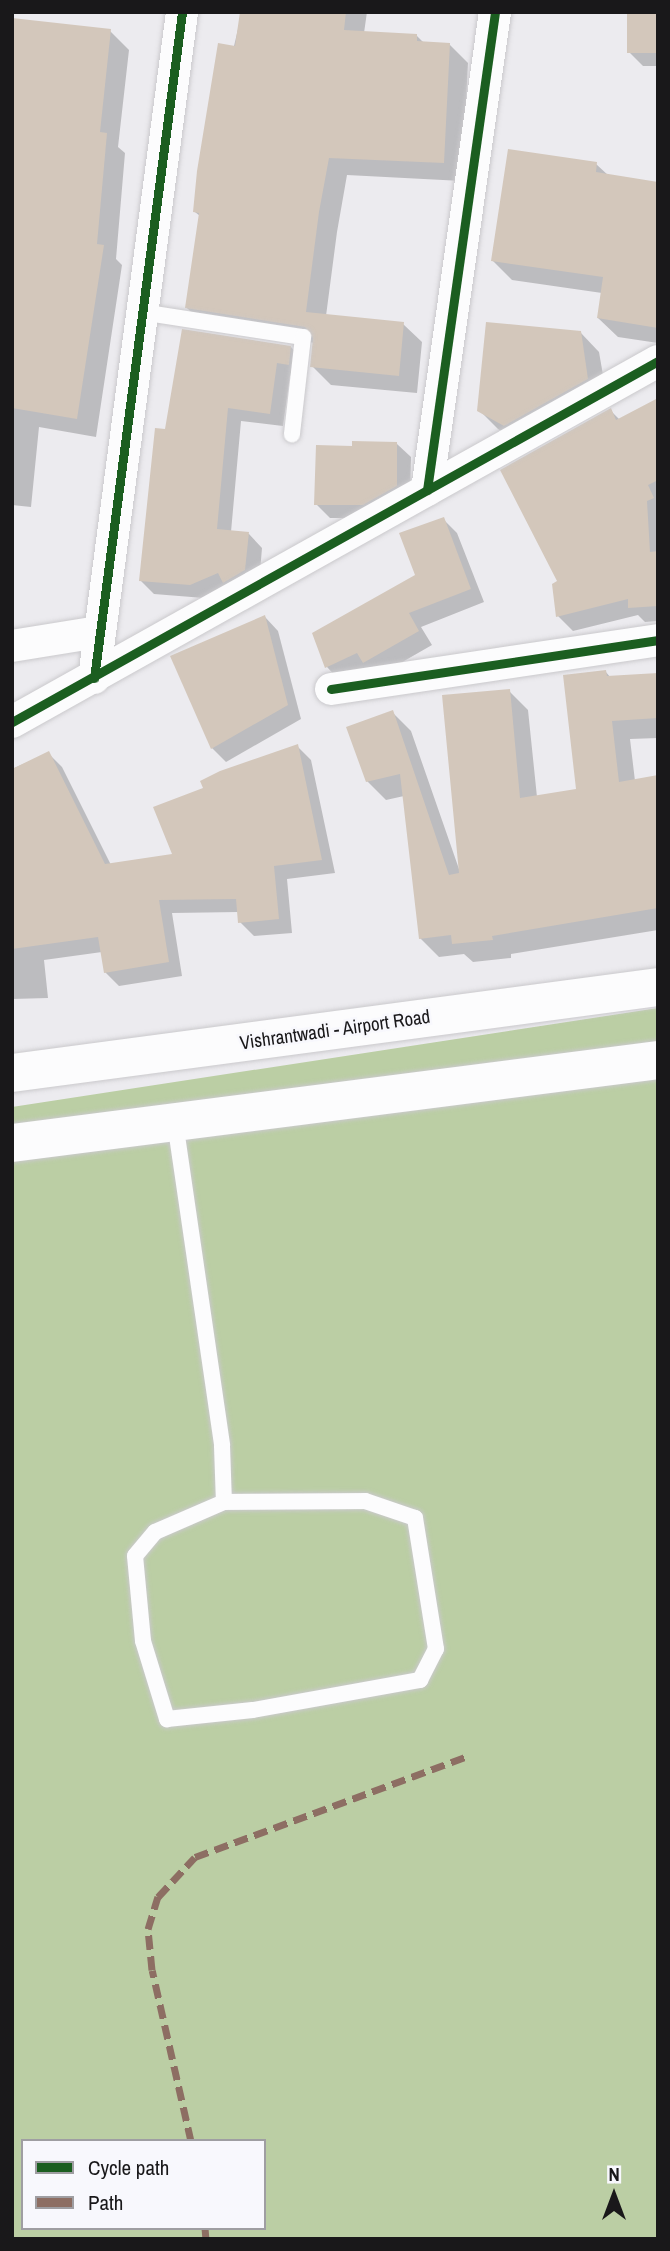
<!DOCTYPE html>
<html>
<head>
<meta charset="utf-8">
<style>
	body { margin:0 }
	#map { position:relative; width:670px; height:2251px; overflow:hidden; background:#ecebef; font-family:"Archivo Narrow",sans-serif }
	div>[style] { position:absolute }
	.forest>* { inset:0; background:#bbcea4 }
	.shadow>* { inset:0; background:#0003 }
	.building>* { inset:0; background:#d3c7bb }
	.roads { filter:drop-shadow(0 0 2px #cac9cc) drop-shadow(0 0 2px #cac9cc) }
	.lane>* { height:16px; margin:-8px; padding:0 8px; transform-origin:8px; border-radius:8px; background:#fcfcfd }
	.street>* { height:32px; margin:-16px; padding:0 16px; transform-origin:16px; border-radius:16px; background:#fcfcfd }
	.primary>* { height:38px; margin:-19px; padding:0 19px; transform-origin:19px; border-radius:19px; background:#fcfcfd }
	.quiet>* { height:7px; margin-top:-3.5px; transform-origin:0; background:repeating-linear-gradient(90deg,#8d6e63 0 14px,transparent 0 21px) }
	.cycleway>* { height:9px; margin:-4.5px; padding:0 4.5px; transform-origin:4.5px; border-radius:4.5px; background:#1b5e20 }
	span { translate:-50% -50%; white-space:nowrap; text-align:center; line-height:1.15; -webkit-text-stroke:5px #f8f8fd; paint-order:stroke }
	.street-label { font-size:19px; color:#19181a }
	.frame { position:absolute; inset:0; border:14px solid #19181a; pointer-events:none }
	.legend { position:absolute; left:21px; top:2139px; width:245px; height:91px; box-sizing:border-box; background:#f8f8fd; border:2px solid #9f9ea2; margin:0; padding:9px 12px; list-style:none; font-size:21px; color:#19181a }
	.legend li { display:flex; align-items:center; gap:14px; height:35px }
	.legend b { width:35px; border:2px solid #9f9ea2 }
	.north { position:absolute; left:579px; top:2160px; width:70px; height:70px; -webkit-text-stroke:5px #f8f8fd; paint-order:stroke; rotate:0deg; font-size:19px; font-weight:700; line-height:28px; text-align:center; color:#19181a }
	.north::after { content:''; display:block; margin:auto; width:24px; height:32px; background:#19181a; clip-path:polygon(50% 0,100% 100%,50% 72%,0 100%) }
</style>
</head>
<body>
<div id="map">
	<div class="forest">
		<i style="clip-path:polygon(evenodd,658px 1008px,658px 2239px,12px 2239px,12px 1107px,658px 1008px,23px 2141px,264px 2141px,264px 2228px,23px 2228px,23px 2141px)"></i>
	</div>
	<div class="shadow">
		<i style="clip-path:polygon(242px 12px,367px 12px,364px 33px,417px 36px,424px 43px,449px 44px,468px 63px,462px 181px,347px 175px,337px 232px,326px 316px,403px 324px,422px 342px,417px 393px,331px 385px,312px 366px,315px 343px,205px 326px,186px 307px,200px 216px,195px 212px)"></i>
		<i style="clip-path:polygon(642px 12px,658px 12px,658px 66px,643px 66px,629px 52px)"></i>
		<i style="clip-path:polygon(12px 20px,110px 31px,129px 50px,118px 147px,125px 153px,116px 259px,122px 265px,96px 437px,39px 427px,31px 507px,12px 505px)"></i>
		<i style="clip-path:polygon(596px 164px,609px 176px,658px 184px,658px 343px,618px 337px,598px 318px,602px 293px,512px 280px,493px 261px)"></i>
		<i style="clip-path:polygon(580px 332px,599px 352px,607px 398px,524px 444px,498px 429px,479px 410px)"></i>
		<i style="clip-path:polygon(291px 347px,304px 361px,303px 378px,290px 376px,283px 426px,241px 421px,231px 532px,249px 534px,262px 548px,259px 584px,204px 598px,154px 594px,141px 581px,167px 430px)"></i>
		<i style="clip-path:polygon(658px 400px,658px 621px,645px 622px,638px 615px,573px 631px,558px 616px,559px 582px,611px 411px,620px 420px)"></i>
		<i style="clip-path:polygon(397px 444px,411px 457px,410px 500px,377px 518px,330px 518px,316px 504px,354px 447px)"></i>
		<i style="clip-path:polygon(443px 519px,457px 533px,484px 602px,421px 627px,432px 645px,378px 676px,369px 667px,340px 681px,327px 667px,315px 634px,417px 576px)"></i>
		<i style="clip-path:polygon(265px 617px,278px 631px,301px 719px,226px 762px,212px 748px)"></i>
		<i style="clip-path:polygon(605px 671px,611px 678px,658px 675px,658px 738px,630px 739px,635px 781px,658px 780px,658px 930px,511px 954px,511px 958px,473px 962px,464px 954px,439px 957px,420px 938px,404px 796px,386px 800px,367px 781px,392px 712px,411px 731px,459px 869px,509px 691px,528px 710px,537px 797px,578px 791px)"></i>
		<i style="clip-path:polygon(297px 746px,311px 760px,335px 873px,287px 879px,292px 933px,254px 936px,240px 922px,239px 912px,172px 913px,182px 976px,119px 986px,105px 972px,102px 952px,44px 960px,48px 998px,12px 999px,12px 769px,48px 753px,62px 767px,111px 865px,175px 855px,205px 789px)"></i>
	</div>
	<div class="building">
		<i style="clip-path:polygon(240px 12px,346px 12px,344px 30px,417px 34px,417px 41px,450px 43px,444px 163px,329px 158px,319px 212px,306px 312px,404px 322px,399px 376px,310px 367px,313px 338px,305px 327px,185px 308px,199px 213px,193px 212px,197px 171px,218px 43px,235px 46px)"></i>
		<i style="clip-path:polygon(627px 13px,658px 13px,658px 53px,627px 53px)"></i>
		<i style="clip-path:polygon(12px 18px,111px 29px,100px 132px,107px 133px,97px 244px,104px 245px,77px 419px,12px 408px)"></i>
		<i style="clip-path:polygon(508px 149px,597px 162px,596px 172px,658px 182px,658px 328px,597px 318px,603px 277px,491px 261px)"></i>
		<i style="clip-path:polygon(486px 322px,581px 331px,588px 379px,504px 426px,477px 411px)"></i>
		<i style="clip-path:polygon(182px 329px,291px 346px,289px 365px,277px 363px,270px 414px,228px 408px,217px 529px,249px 532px,245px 570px,223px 583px,218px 573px,190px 585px,139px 581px,155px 428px,165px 429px)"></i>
		<i style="clip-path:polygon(658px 398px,658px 480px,648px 485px,654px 498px,647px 501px,650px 552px,658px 551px,658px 606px,628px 608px,628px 599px,556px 617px,552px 584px,557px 581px,500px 470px,611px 408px,616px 420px)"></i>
		<i style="clip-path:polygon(352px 441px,397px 442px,397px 486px,363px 505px,314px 505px,316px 445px,352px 446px)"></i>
		<i style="clip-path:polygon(444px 517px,471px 589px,409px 613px,419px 631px,363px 663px,357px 653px,325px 668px,312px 633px,415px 575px,399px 533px)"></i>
		<i style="clip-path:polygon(265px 615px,288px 705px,211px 749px,170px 656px)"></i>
		<i style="clip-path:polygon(606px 670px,607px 676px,658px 673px,658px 718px,612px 721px,619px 782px,658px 775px,658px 908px,492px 936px,493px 940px,452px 944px,451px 935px,419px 939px,400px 774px,366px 782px,346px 727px,393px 710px,449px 875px,459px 873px,442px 695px,510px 689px,520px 798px,576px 789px,563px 675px)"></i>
		<i style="clip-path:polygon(298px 744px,322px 860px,274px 866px,279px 919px,238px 923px,236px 899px,159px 900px,169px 962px,104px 973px,98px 937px,12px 949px,12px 769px,49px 751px,105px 864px,172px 854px,153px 807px,203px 788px,200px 781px,220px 771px)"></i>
	</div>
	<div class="roads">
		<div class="lane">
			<i style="left:141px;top:312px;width:164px;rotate:8.8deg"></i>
			<i style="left:303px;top:337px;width:98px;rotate:96.5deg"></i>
			<i style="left:175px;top:1122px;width:327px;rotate:81.7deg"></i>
			<i style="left:222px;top:1446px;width:56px;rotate:88deg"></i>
			<i style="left:224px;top:1502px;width:75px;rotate:156.5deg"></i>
			<i style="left:155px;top:1532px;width:31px;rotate:130deg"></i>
			<i style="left:135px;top:1556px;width:85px;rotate:84.6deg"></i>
			<i style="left:143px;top:1641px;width:82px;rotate:72.9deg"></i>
			<i style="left:167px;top:1719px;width:86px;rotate:-6deg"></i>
			<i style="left:253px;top:1710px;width:170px;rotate:-10.2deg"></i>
			<i style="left:420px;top:1680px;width:35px;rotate:-63deg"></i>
			<i style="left:436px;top:1649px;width:133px;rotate:-99.1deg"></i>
			<i style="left:415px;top:1518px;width:53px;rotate:-161.2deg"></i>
			<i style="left:365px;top:1501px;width:141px;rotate:179.6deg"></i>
		</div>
		<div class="street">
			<i style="left:427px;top:490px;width:483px;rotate:-81.9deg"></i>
			<i style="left:12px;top:646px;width:87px;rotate:-9.2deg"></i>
			<i style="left:94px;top:678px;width:672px;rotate:-82.47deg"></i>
			<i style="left:331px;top:689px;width:331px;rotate:-8.5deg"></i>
			<i style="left:12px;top:722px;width:740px;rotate:-29.2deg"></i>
		</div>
		<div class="primary">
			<i style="left:12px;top:1073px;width:652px;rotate:-7.58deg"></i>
			<i style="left:12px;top:1143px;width:651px;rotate:-7.32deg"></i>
		</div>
	</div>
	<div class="quiet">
		<i style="left:191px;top:2141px;width:175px;rotate:-102.8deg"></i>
		<i style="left:152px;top:1970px;width:41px;rotate:-95.6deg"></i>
		<i style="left:148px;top:1929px;width:34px;rotate:-73deg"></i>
		<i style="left:158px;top:1897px;width:54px;rotate:-47.2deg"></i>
		<i style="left:195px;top:1857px;width:288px;rotate:-20.3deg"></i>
		<i style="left:205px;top:2228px;width:11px;rotate:85deg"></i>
	</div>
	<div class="cycleway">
		<i style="left:427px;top:490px;width:483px;rotate:-81.9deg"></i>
		<i style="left:94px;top:678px;width:672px;rotate:-82.47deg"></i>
		<i style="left:331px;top:689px;width:331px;rotate:-8.5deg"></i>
		<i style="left:12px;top:722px;width:740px;rotate:-29.2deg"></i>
	</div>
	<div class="street-label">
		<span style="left:335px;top:1030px;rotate:-8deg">Vishrantwadi - Airport Road</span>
	</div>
	<div class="frame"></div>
	<ul class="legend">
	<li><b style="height:9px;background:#1b5e20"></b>Cycle path</li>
	<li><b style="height:9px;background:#8d6e63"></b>Path</li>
	</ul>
	<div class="north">N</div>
</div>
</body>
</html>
